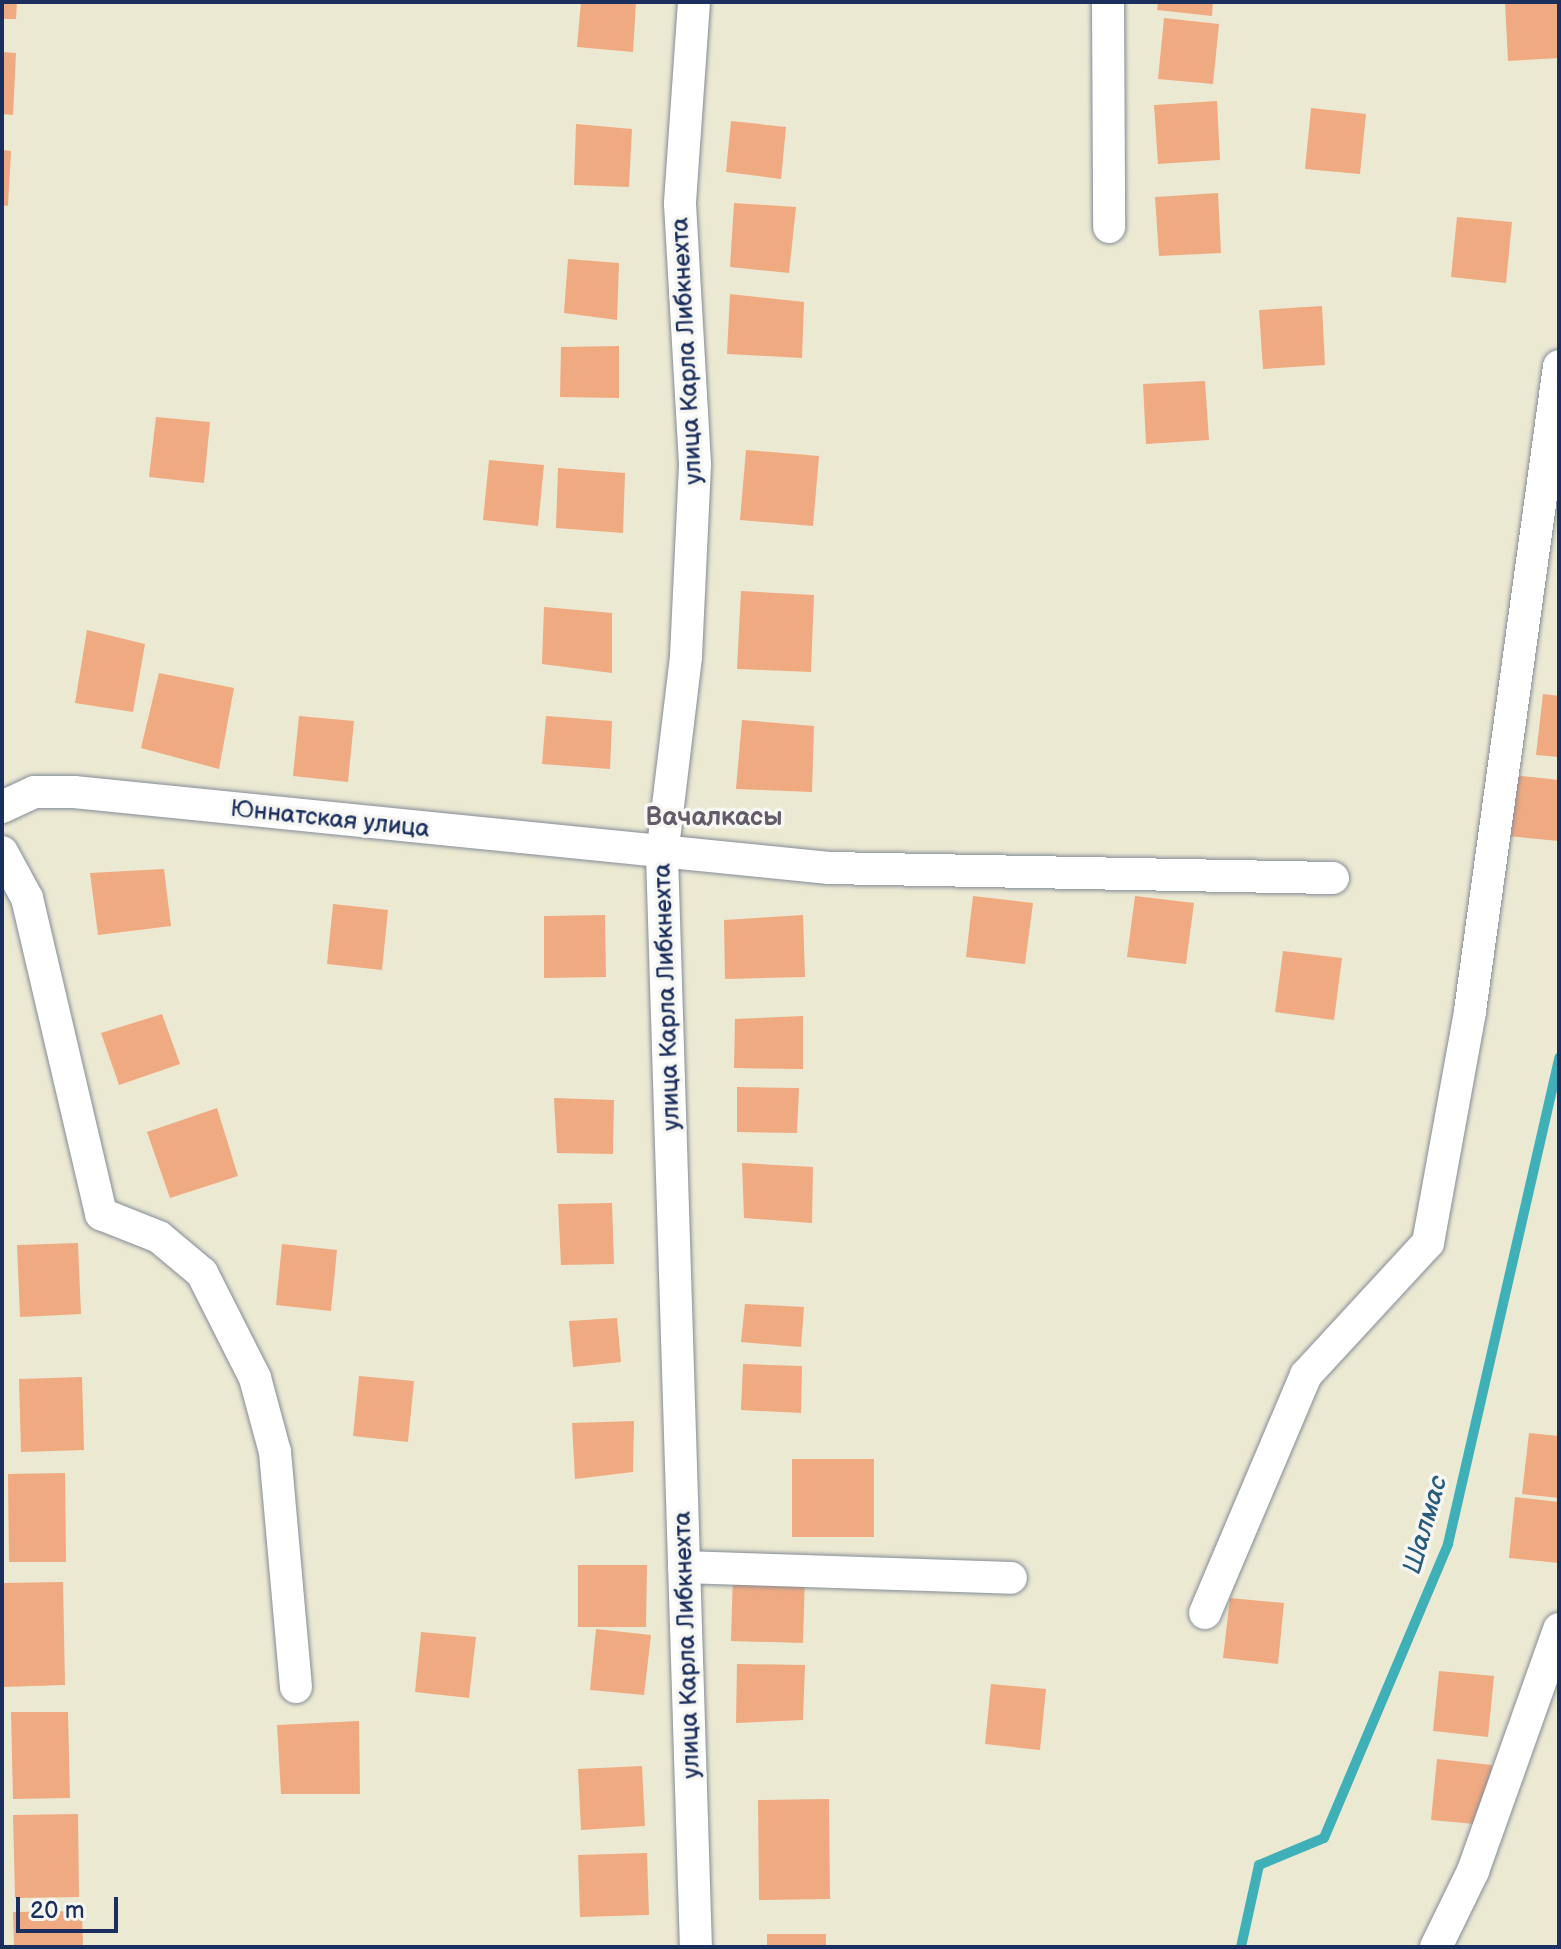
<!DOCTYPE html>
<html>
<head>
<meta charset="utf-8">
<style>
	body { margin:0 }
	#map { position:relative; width:1561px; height:1949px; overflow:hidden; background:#ece9d2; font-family:"Balsamiq Sans",sans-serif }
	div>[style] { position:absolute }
	.stream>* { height:10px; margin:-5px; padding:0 5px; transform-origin:5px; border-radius:5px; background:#3fb0b8 }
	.building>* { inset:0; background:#efaa81 }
	.roads { filter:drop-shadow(0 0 2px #848c98) drop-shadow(0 0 2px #848c98) }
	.minor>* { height:32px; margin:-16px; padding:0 16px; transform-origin:16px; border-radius:16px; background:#fff }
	span { translate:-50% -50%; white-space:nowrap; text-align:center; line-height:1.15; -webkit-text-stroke:7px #f6f6f2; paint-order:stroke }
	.street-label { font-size:24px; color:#1b2f5e }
	.neighbourhood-label { font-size:26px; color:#655a6a; font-weight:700 }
	.water-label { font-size:26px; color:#285c7e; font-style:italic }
	.frame { position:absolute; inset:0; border:4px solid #1b2f5e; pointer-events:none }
	.scale { position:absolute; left:16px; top:1897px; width:102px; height:36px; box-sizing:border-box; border:4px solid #1b2f5e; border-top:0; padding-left:10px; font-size:24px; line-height:28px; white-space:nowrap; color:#1b2f5e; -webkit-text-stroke:6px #f6f6f2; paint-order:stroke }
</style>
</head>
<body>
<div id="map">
	<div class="stream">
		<i style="left:1241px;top:1947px;width:84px;rotate:-77.6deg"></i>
		<i style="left:1259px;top:1865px;width:70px;rotate:-22.6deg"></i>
		<i style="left:1324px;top:1838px;width:319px;rotate:-67.1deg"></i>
		<i style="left:1448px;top:1544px;width:499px;rotate:-77.1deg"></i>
	</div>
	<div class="building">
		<i style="clip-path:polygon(2px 2px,17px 2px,16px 19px,2px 19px)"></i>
		<i style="clip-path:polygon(581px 2px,636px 2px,633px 52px,577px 47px)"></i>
		<i style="clip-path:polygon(1158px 2px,1213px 2px,1212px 16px,1157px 10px)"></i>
		<i style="clip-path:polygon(1505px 2px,1559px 2px,1559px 58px,1508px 61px)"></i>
		<i style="clip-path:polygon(1164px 18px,1219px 24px,1213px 84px,1158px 79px)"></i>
		<i style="clip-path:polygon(2px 52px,16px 53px,13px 115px,2px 114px)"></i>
		<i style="clip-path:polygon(1217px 101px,1220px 160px,1158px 164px,1154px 105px)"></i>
		<i style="clip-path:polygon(1311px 108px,1366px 114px,1360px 174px,1305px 169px)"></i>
		<i style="clip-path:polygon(731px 121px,786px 127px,781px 179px,726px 172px)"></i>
		<i style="clip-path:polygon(576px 124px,632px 129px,629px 187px,574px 185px)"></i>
		<i style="clip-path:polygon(2px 150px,11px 151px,8px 206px,2px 205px)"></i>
		<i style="clip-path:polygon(1218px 193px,1221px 253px,1159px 256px,1155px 197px)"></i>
		<i style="clip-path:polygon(734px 203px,796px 207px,789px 273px,730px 267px)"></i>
		<i style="clip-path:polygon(1457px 217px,1512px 222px,1506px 283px,1451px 277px)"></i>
		<i style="clip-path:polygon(568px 259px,619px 263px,617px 320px,564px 313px)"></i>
		<i style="clip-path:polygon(730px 294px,804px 302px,802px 358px,727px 354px)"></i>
		<i style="clip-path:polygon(1322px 306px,1325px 365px,1263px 369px,1259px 310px)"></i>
		<i style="clip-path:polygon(619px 346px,619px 398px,560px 397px,561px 347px)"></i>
		<i style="clip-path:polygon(1205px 381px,1209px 440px,1146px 444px,1143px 384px)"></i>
		<i style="clip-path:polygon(156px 417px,210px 422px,204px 483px,149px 477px)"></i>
		<i style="clip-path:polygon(746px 450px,819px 456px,813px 526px,740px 520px)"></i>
		<i style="clip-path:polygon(489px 460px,544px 465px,538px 526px,483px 520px)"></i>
		<i style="clip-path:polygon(558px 468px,625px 473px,623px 533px,556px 528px)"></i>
		<i style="clip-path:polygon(741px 591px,814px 595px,811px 672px,737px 669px)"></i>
		<i style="clip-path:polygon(544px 607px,612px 613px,612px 673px,542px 664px)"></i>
		<i style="clip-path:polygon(87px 630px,145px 644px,133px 712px,75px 703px)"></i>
		<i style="clip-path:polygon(159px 673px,234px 688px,219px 769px,141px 748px)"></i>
		<i style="clip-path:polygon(1543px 694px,1559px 696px,1559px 757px,1536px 755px)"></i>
		<i style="clip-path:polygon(299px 716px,354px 721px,348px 782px,293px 776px)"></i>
		<i style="clip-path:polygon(546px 716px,612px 721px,610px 769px,542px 764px)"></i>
		<i style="clip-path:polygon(742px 720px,814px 726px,812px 792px,736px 789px)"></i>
		<i style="clip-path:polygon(1512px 775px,1559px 780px,1559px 841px,1507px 836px)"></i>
		<i style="clip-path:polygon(164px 869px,171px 926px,98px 935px,90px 873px)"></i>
		<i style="clip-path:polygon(973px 896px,1033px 903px,1025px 964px,966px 957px)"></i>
		<i style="clip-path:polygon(1135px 896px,1194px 903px,1186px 964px,1127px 957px)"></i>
		<i style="clip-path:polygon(333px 904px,388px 910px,382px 970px,327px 964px)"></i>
		<i style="clip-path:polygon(605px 915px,606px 977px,544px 978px,544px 916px)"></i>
		<i style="clip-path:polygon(803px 915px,805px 977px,725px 979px,724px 920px)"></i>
		<i style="clip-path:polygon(1283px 951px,1342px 958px,1334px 1020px,1275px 1012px)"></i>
		<i style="clip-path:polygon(162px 1014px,180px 1064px,119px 1085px,101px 1033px)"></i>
		<i style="clip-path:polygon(803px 1016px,803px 1069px,734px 1068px,735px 1019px)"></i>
		<i style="clip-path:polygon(737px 1087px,799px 1088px,797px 1133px,737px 1132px)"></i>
		<i style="clip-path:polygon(554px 1098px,614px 1100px,613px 1154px,557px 1153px)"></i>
		<i style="clip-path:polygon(217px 1108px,238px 1176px,170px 1198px,147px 1132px)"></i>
		<i style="clip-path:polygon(742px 1163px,813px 1167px,812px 1223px,744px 1218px)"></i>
		<i style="clip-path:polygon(612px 1203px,614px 1264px,561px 1265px,558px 1204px)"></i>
		<i style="clip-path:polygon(78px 1243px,81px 1314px,20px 1317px,17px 1245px)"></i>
		<i style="clip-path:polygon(282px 1244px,337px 1250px,331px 1311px,276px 1305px)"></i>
		<i style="clip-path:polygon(745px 1304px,804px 1307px,801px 1347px,741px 1342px)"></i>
		<i style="clip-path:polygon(617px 1318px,621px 1362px,573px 1367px,569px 1321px)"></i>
		<i style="clip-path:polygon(743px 1364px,802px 1366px,801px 1413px,741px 1410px)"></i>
		<i style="clip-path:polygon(359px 1376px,414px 1381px,408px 1442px,353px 1436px)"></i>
		<i style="clip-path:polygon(82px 1377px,84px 1450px,21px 1452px,19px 1379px)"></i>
		<i style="clip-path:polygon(634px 1421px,633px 1472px,575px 1479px,572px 1423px)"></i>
		<i style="clip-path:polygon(1529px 1433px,1559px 1436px,1559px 1498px,1522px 1494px)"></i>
		<i style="clip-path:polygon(792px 1459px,874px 1459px,874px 1537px,792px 1537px)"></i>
		<i style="clip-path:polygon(65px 1473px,66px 1562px,9px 1562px,8px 1474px)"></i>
		<i style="clip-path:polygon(1515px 1497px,1559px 1502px,1559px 1563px,1509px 1558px)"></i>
		<i style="clip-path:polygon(578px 1565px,647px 1565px,646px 1627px,578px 1627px)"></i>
		<i style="clip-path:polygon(733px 1572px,805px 1574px,803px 1643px,731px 1641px)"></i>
		<i style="clip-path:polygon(63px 1582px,65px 1685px,2px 1687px,2px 1583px)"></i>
		<i style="clip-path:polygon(1230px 1598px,1284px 1603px,1278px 1664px,1223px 1658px)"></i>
		<i style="clip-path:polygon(596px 1629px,651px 1635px,644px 1695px,590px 1690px)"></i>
		<i style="clip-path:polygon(421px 1632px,476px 1637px,469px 1698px,415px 1692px)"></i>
		<i style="clip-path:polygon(737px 1664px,805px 1665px,803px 1720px,736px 1723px)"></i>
		<i style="clip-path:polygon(1439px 1671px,1494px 1676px,1488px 1737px,1433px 1731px)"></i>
		<i style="clip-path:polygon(991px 1684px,1046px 1689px,1040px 1750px,985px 1744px)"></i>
		<i style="clip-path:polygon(11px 1712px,68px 1712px,70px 1798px,13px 1799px)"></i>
		<i style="clip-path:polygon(359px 1721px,360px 1794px,281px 1794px,277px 1725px)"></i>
		<i style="clip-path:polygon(1437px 1759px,1492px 1765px,1485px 1825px,1431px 1820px)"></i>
		<i style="clip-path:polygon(642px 1766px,645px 1826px,581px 1830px,578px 1769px)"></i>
		<i style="clip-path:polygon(829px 1799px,830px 1899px,759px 1900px,758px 1800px)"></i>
		<i style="clip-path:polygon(78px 1814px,79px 1897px,15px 1898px,13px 1815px)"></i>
		<i style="clip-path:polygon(647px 1853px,649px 1915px,580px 1917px,578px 1855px)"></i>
		<i style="clip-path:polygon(82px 1911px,83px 1947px,14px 1947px,13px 1912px)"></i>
		<i style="clip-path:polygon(767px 1934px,826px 1934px,826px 1947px,767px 1947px)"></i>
	</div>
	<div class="roads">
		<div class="minor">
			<i style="left:694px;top:2px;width:202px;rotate:94deg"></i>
			<i style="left:680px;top:204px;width:261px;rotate:86.7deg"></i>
			<i style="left:695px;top:465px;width:192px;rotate:92.7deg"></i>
			<i style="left:686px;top:657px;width:199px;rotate:96.9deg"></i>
			<i style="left:662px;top:855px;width:1093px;rotate:88.22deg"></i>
			<i style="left:1108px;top:2px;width:225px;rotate:89.7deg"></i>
			<i style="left:2px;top:807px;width:35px;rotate:-25deg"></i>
			<i style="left:34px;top:792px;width:40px"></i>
			<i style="left:74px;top:792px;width:759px;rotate:5.75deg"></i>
			<i style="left:829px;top:868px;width:504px;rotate:1.14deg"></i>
			<i style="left:2px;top:852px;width:52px;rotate:61.5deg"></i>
			<i style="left:27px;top:898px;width:325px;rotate:76.8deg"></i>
			<i style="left:101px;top:1214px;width:62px;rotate:21.6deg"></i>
			<i style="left:159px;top:1237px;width:56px;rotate:39.9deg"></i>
			<i style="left:202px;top:1273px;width:118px;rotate:63.2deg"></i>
			<i style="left:255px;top:1378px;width:77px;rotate:74.9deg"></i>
			<i style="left:275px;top:1452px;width:236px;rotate:84.9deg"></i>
			<i style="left:684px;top:1567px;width:327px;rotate:1.9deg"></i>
			<i style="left:1205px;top:1613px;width:259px;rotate:-67deg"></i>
			<i style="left:1306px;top:1375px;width:180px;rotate:-47.3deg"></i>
			<i style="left:1428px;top:1243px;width:236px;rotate:-79.7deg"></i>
			<i style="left:1470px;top:1011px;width:651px;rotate:-82.14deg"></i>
			<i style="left:1436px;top:1947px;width:85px;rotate:-64deg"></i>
			<i style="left:1473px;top:1871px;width:257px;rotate:-70.4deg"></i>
		</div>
	</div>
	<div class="street-label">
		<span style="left:687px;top:351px;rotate:-93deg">улица Карла Либкнехта</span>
		<span style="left:330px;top:819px;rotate:6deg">Юннатская улица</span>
		<span style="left:667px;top:997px;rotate:-92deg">улица Карла Либкнехта</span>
		<span style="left:687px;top:1645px;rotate:-92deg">улица Карла Либкнехта</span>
	</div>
	<div class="neighbourhood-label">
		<span style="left:714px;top:818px">Вачалкасы</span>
	</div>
	<div class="water-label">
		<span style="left:1426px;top:1525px;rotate:-74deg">Шалмас</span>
	</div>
	<div class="frame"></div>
	<div class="scale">20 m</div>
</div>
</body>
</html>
